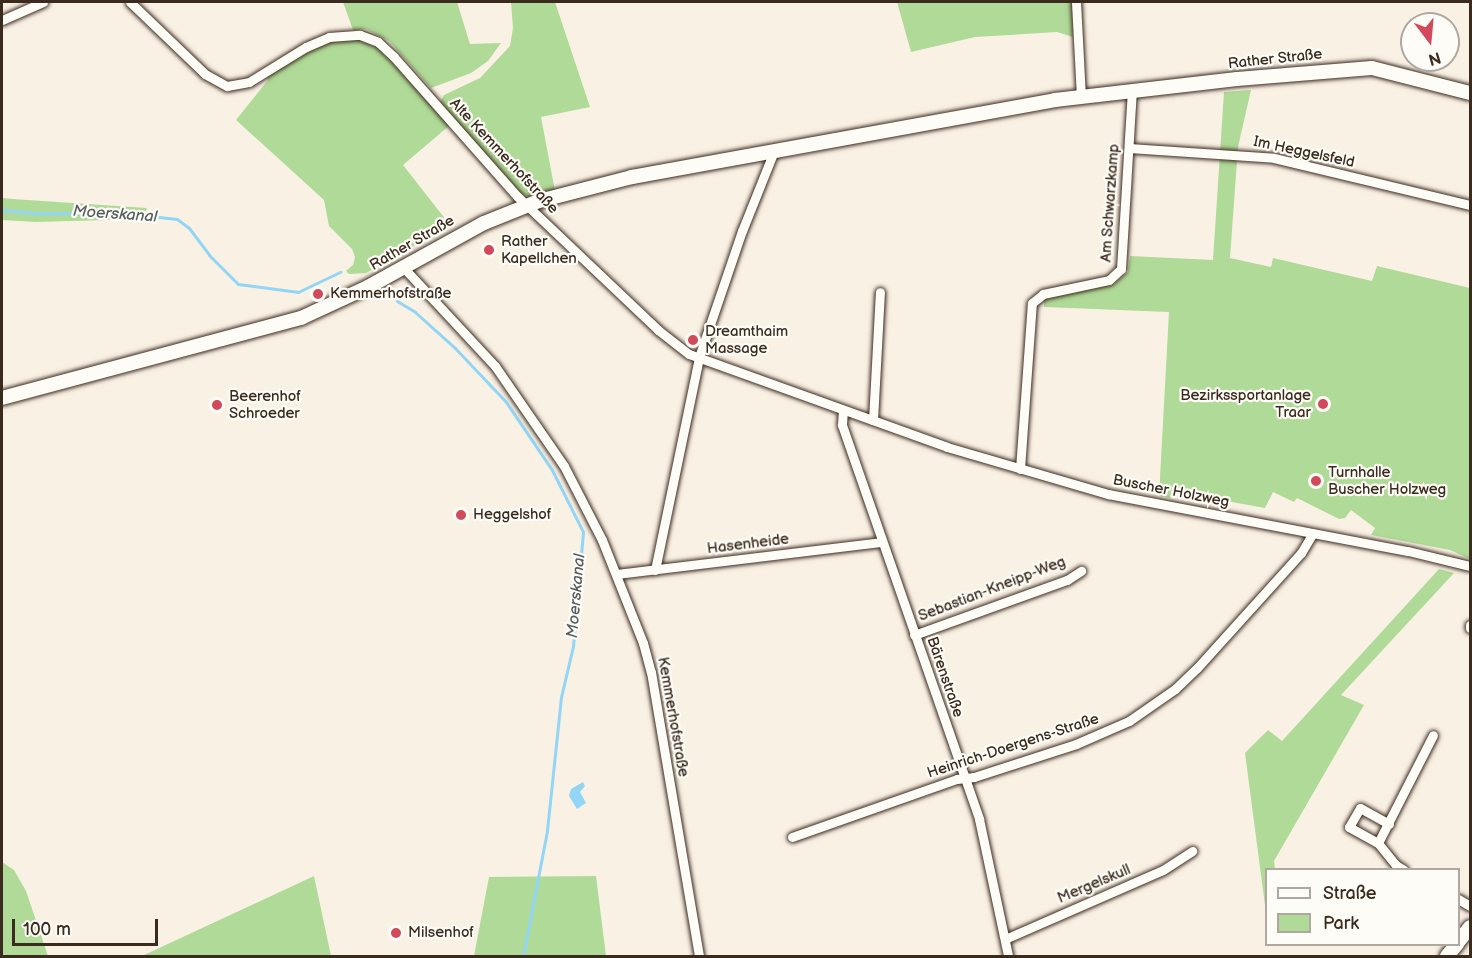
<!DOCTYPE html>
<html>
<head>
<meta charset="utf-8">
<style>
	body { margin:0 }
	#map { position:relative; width:1472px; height:958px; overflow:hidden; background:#faf1e5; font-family:"Balsamiq Sans",sans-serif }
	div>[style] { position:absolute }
	.green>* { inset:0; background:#b0da97 }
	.water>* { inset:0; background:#93d5f5 }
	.stream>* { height:3px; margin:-1.5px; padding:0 1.5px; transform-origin:1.5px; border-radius:1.5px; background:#93d5f5 }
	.roads { filter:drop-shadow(0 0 2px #3b2a1e) drop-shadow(0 0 2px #3b2a1e) }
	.street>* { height:9px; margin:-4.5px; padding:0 4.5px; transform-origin:4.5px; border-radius:4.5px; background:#fdfcf7 }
	.secondary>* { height:14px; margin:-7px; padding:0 7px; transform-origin:7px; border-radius:7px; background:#fdfcf7 }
	.dots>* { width:16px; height:16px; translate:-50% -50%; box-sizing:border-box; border:3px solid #fdfcf7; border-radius:50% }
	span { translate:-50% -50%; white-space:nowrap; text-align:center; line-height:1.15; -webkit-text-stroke:4.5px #fdfcf7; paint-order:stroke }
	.street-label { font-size:15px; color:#3b2a1e }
	.poi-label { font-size:15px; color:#3b2a1e }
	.left { translate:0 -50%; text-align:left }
	.right { translate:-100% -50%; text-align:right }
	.water-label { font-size:16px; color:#555d5e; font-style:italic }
	.frame { position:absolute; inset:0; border:3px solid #3b2a1e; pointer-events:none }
	.legend { position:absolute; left:1265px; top:868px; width:195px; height:78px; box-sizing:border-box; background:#fdfcf7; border:2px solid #afa8a0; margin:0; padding:8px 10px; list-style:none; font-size:18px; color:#3b2a1e }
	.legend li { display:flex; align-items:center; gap:12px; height:30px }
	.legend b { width:30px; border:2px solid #afa8a0 }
	.north { position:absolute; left:1400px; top:12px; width:60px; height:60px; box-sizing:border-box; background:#fdfcf7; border:2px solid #afa8a0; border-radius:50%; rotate:164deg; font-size:16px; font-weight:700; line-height:24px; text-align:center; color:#3b2a1e }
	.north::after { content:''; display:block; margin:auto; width:21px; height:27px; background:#d1495b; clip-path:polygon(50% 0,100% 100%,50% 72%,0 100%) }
	.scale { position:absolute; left:12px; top:919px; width:146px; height:27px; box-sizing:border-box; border:3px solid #3b2a1e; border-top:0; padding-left:8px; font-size:18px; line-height:21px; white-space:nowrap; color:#3b2a1e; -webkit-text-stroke:4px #fdfcf7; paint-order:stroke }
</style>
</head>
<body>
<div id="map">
	<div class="green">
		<i style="clip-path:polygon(343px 2px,457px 2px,470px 44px,501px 43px,488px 61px,471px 73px,431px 88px,389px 41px,366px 29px,353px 30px)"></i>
		<i style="clip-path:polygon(511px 2px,555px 2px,590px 107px,541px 117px,555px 191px,532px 197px,519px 193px,440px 102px,444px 95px,480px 78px,510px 46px,513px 28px)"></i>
		<i style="clip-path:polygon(897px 2px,1072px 2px,1073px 37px,1057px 32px,975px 37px,911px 52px)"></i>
		<i style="clip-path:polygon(358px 39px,383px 51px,450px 125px,403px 165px,450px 225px,366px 273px,349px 274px,346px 271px,353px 265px,355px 257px,352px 249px,329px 226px,324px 200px,236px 120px,268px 80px,267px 76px,281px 65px,307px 50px,331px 41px)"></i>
		<i style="clip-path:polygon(1251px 90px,1238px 147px,1230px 258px,1271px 267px,1273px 258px,1372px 281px,1377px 266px,1470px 288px,1470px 559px,1450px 550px,1371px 535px,1375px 528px,1351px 510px,1345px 518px,1339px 519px,1297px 498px,1294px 502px,1273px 492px,1265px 508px,1171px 491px,1170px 498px,1159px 496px,1169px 312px,1044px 307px,1044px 299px,1114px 284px,1128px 272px,1130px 256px,1213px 260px,1224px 92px)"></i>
		<i style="clip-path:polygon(2px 198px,13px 199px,147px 208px,142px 219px,36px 222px,2px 220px)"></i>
		<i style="clip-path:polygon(1439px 569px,1454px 573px,1341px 695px,1364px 705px,1274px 861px,1275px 869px,1266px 870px,1266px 913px,1245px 753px,1268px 730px,1282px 741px)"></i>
		<i style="clip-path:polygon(2px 862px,14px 870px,26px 891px,48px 956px,2px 956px)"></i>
		<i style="clip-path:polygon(314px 876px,331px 956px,142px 956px)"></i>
		<i style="clip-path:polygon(596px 876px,606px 956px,474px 956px,489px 877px)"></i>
	</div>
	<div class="water">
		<i style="clip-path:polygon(583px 782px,585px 786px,580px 792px,586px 803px,577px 809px,569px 796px,571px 789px)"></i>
	</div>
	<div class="stream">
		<i style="left:2px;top:210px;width:36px;rotate:5deg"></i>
		<i style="left:38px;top:213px;width:86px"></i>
		<i style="left:124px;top:213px;width:53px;rotate:6.5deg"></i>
		<i style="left:177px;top:219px;width:15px;rotate:37deg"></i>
		<i style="left:189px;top:228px;width:34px;rotate:53deg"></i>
		<i style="left:209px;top:255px;width:41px;rotate:45deg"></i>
		<i style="left:238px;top:284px;width:61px;rotate:7.6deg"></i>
		<i style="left:298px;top:292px;width:47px;rotate:-25.5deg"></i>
		<i style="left:397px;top:301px;width:21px;rotate:31deg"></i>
		<i style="left:415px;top:312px;width:54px;rotate:42deg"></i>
		<i style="left:455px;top:348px;width:74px;rotate:46.6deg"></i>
		<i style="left:506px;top:402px;width:82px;rotate:55.9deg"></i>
		<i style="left:552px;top:470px;width:69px;rotate:63.4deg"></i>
		<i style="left:583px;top:532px;width:114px;rotate:95deg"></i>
		<i style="left:573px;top:646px;width:52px;rotate:103.2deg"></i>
		<i style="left:561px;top:697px;width:135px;rotate:96deg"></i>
		<i style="left:547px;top:831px;width:127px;rotate:100.9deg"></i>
	</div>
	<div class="roads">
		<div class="street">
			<i style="left:130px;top:2px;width:104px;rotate:43.8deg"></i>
			<i style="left:205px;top:74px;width:25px;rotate:29deg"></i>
			<i style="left:227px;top:86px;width:22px;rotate:-10deg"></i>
			<i style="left:249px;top:82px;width:67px;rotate:-31.6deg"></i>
			<i style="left:306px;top:47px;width:25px;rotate:-23deg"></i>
			<i style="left:329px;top:37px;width:31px;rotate:-4deg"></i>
			<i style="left:360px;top:35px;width:19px;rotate:21deg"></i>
			<i style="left:378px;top:42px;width:22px;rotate:43deg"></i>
			<i style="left:394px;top:57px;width:186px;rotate:48.5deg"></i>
			<i style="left:517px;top:196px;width:195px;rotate:43.5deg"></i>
			<i style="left:658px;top:330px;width:39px;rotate:38deg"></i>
			<i style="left:689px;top:354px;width:274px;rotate:19.8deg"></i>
			<i style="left:947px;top:447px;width:168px;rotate:16.3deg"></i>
			<i style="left:1108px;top:494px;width:305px;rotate:10.8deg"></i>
			<i style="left:1408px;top:551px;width:64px;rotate:13.6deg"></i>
			<i style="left:1076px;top:2px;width:94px;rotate:87deg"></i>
			<i style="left:2px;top:20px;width:45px;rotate:-23.7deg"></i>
			<i style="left:1129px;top:148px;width:145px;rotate:3.9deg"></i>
			<i style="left:1274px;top:158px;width:202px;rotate:13.5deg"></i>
			<i style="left:403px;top:267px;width:135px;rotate:47.1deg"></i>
			<i style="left:495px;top:366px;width:121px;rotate:55.4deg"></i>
			<i style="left:564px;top:466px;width:83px;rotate:62.8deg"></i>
			<i style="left:602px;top:540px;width:111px;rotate:68.3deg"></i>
			<i style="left:643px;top:643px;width:30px;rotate:75deg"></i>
			<i style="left:651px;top:672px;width:288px;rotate:80.4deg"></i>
			<i style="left:843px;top:410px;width:15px;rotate:94deg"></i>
			<i style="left:842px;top:425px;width:417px;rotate:70.8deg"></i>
			<i style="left:979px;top:819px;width:140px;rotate:78deg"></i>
			<i style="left:873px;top:420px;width:128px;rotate:-86.9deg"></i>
			<i style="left:1020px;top:469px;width:166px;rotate:-85.9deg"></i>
			<i style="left:1032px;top:303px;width:14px;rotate:-39deg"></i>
			<i style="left:1043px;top:294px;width:67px;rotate:-12deg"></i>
			<i style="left:1109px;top:280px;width:16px;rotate:-43deg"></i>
			<i style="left:1121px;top:269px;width:179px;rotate:-86.5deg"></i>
			<i style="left:655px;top:570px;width:217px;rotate:-78.3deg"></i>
			<i style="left:699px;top:357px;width:133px;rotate:-71.2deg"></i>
			<i style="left:742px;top:231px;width:86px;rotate:-68.2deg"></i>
			<i style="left:617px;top:574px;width:267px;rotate:-6.9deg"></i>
			<i style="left:1470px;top:625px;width:3px;rotate:90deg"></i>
			<i style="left:914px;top:635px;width:163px;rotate:-19.8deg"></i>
			<i style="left:1067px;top:580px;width:17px;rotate:-33deg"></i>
			<i style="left:1389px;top:824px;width:33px;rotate:-151deg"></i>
			<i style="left:1360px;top:808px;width:22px;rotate:120deg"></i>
			<i style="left:1349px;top:827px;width:33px;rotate:29deg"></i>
			<i style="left:1378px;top:843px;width:28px;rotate:51deg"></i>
			<i style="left:1396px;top:865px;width:9px;rotate:32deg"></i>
			<i style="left:792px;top:837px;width:175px;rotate:-19.4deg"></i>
			<i style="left:957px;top:779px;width:17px;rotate:-7deg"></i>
			<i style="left:974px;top:777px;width:107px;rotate:-17.9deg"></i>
			<i style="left:1076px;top:744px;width:58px;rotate:-23.5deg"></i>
			<i style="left:1129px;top:721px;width:56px;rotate:-34.8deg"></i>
			<i style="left:1175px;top:689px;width:30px;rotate:-44deg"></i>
			<i style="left:1197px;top:668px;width:155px;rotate:-47.9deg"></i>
			<i style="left:1301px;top:553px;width:23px;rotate:-59deg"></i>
			<i style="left:1378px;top:843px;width:121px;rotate:-63deg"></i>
			<i style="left:1458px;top:899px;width:14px;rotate:30deg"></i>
			<i style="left:1005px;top:939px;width:172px;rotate:-23.6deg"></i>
			<i style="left:1163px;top:870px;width:35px;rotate:-33deg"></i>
		</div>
		<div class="secondary">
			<i style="left:2px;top:398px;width:310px;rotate:-15deg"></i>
			<i style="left:301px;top:318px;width:74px;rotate:-24.8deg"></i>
			<i style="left:368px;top:287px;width:132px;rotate:-28.9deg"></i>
			<i style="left:484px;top:223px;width:59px;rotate:-21.8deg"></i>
			<i style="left:539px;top:201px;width:96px;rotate:-14.5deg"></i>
			<i style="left:632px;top:177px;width:430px;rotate:-10.3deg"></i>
			<i style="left:1055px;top:100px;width:183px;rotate:-6.6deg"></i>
			<i style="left:1237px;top:79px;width:135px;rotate:-4.7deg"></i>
			<i style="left:1372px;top:68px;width:101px;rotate:14.3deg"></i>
			<i style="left:1458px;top:942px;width:19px;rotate:-51deg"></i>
			<i style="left:1447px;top:956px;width:16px;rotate:-50deg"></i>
		</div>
	</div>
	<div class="dots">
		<i style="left:489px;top:250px;background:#d1495b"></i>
		<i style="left:318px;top:294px;background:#d1495b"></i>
		<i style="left:693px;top:340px;background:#d1495b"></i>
		<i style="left:1323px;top:404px;background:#d1495b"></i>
		<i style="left:217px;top:405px;background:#d1495b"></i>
		<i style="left:1316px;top:481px;background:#d1495b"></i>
		<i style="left:461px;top:515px;background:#d1495b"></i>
		<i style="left:396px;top:933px;background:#d1495b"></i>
	</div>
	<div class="street-label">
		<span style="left:1275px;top:59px;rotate:-6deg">Rather Straße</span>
		<span style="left:1304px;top:152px;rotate:12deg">Im Heggelsfeld</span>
		<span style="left:504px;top:156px;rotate:47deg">Alte Kemmerhofstraße</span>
		<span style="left:1110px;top:203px;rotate:-86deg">Am Schwarzkamp</span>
		<span style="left:412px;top:243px;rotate:-30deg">Rather Straße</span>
		<span style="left:1171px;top:491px;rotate:11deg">Buscher Holzweg</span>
		<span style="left:748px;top:544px;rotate:-7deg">Hasenheide</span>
		<span style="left:992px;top:589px;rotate:-21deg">Sebastian-Kneipp-Weg</span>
		<span style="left:945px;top:677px;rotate:71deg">Bärenstraße</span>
		<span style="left:673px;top:717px;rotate:80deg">Kemmerhofstraße</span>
		<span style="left:1013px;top:746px;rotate:-18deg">Heinrich-Doergens-Straße</span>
		<span style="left:1094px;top:884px;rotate:-23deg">Mergelskull</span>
	</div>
	<div class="poi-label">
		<span class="left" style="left:501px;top:250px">Rather<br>Kapellchen</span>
		<span class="left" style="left:330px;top:294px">Kemmerhofstraße</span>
		<span class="left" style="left:705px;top:340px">Dreamthaim<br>Massage</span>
		<span class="right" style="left:1311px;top:404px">Bezirkssportanlage<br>Traar</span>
		<span class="left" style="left:229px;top:405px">Beerenhof<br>Schroeder</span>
		<span class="left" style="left:1328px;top:481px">Turnhalle<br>Buscher Holzweg</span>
		<span class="left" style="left:473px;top:515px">Heggelshof</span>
		<span class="left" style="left:408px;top:933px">Milsenhof</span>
	</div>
	<div class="water-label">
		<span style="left:115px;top:215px;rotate:4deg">Moerskanal</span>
		<span style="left:577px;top:596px;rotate:-85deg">Moerskanal</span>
	</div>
	<div class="frame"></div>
	<ul class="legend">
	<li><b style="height:8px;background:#fdfcf7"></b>Straße</li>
	<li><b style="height:16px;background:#b0da97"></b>Park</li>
	</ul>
	<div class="north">N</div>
	<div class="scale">100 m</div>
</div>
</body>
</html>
